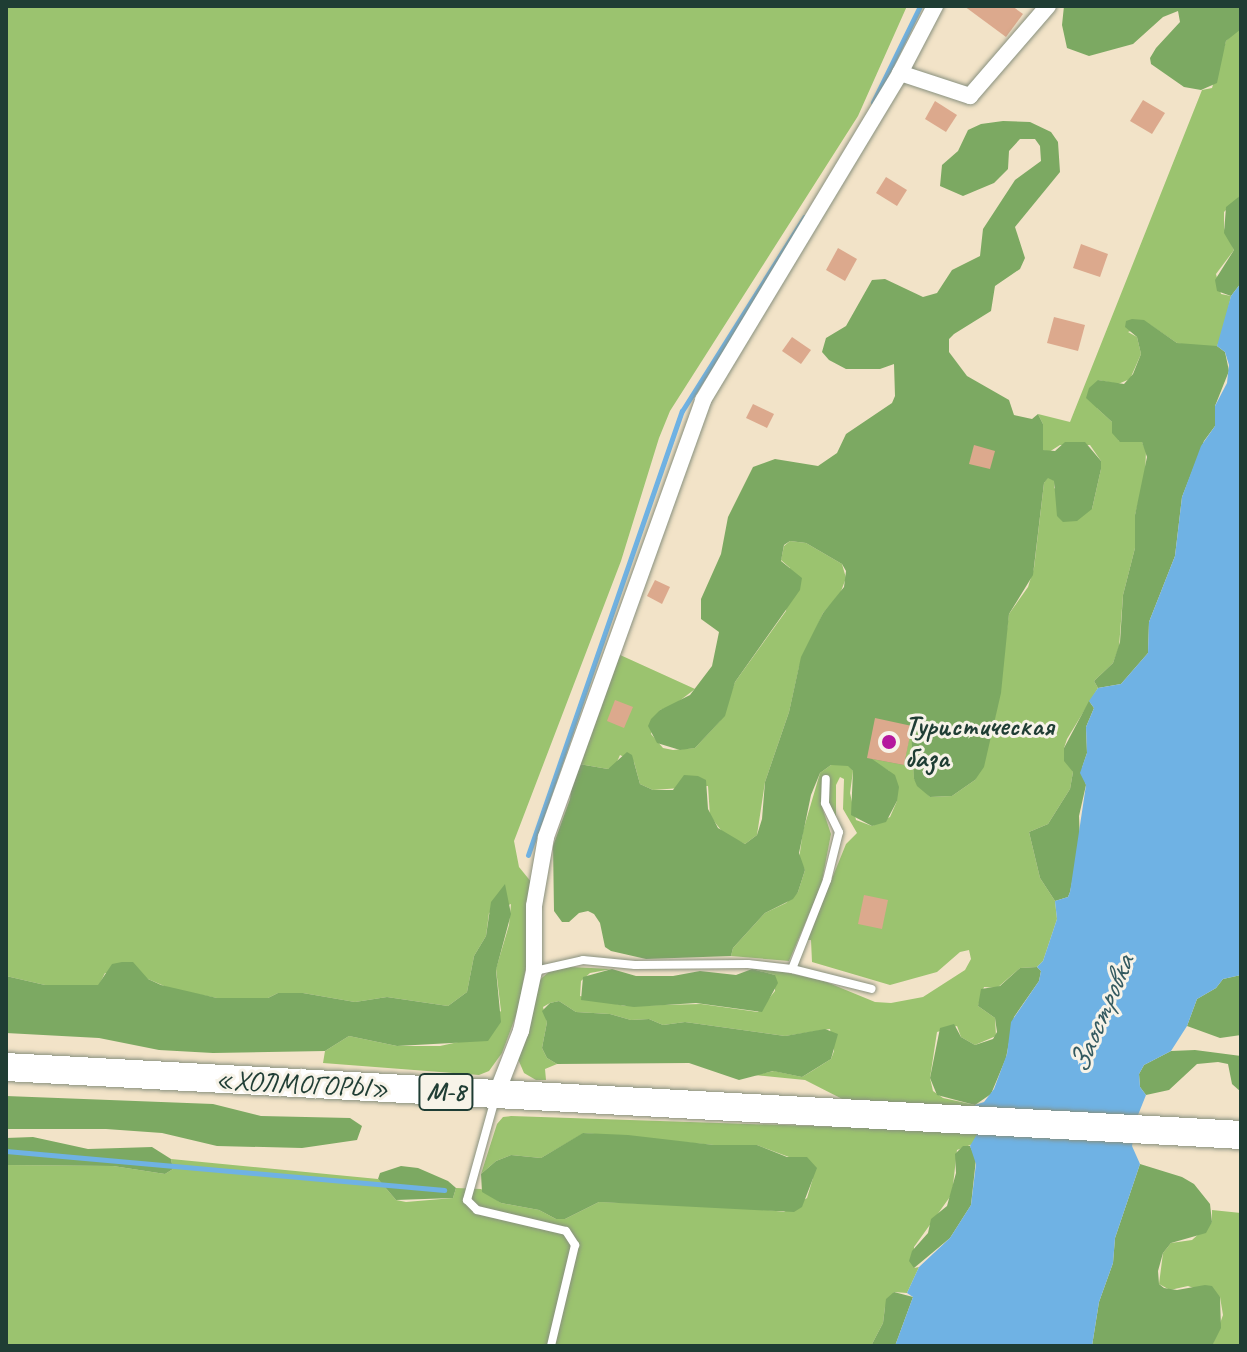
<!DOCTYPE html>
<html>
<head>
<meta charset="utf-8">
<style>
	body { margin:0 }
	#map { position:relative; width:1247px; height:1352px; overflow:hidden; background:#f2e3c8; font-family:Caveat,sans-serif }
	div>[style] { position:absolute }
	.green>* { inset:0; background:#9bc36f }
	.forest>* { inset:0; background:#7ca962 }
	.water>* { inset:0; background:#6fb2e4 }
	.stream>* { height:5px; margin:-2.5px; padding:0 2.5px; transform-origin:2.5px; border-radius:2.5px; background:#6fb2e4 }
	.building>* { inset:0; background:#dca98d }
	.roads { filter:drop-shadow(0 0 2px #88907e) drop-shadow(0 0 2px #88907e) }
	.lane>* { height:8px; margin:-4px; padding:0 4px; transform-origin:4px; border-radius:4px; background:#fff }
	.street>* { height:16px; margin:-8px; padding:0 8px; transform-origin:8px; border-radius:8px; background:#fff }
	.highway>* { height:28px; margin:-14px; padding:0 14px; transform-origin:14px; border-radius:14px; background:#fff }
	.dots>* { width:22px; height:22px; translate:-50% -50%; box-sizing:border-box; border:4px solid #f7f3e8; border-radius:50% }
	span { translate:-50% -50%; white-space:nowrap; text-align:center; line-height:1.15; -webkit-text-stroke:6px #f7f3e8; paint-order:stroke }
	.shield-label span { padding:2px 6px; background:#f7f3e8; border:2px solid; border-radius:6px; -webkit-text-stroke-width:0 }
	.shield-label { font-size:26px; color:#1f3d34; font-weight:700 }
	.poi-label { font-size:28px; color:#1f3d34; font-weight:700 }
	.left { translate:0 -50%; text-align:left }
	.street-label { font-size:28px; color:#1f3d34 }
	.water-label { font-size:30px; color:#335a60; font-style:italic }
	.frame { position:absolute; inset:0; border:8px solid #1f3d34; pointer-events:none }
</style>
</head>
<body>
<div id="map">
	<div class="green">
		<i style="clip-path:polygon(6px 6px,907px 6px,858px 116px,670px 411px,659px 438px,621px 561px,514px 841px,519px 867px,532px 883px,527px 961px,518px 1010px,502px 1053px,489px 1071px,479px 1075px,323px 1063px,325px 1051px,349px 1036px,397px 1046px,440px 1046px,463px 1041px,501px 1011px,496px 969px,509px 925px,511px 904px,489px 913px,486px 936px,474px 956px,467px 992px,448px 1006px,387px 997px,355px 1002px,303px 993px,278px 993px,268px 998px,217px 998px,171px 989px,148px 979px,105px 973px,99px 985px,45px 985px,6px 976px)"></i>
		<i style="clip-path:polygon(1239px 28px,1241px 195px,1224px 212px,1224px 228px,1234px 250px,1216px 274px,1221px 294px,1231px 296px,1222px 336px,1217px 346px,1190px 346px,1177px 343px,1149px 324px,1128px 332px,1137px 337px,1141px 354px,1130px 379px,1118px 384px,1098px 380px,1097px 408px,1113px 423px,1119px 441px,1142px 442px,1146px 451px,1145px 476px,1135px 515px,1135px 548px,1123px 595px,1119px 647px,1113px 663px,1094px 681px,1098px 688px,1067px 739px,1064px 748px,1073px 772px,1070px 789px,1048px 824px,1029px 832px,1040px 878px,1055px 901px,1057px 919px,1043px 961px,1037px 967px,1020px 968px,997px 988px,984px 987px,978px 1006px,995px 1018px,996px 1036px,975px 1045px,961px 1037px,957px 1026px,937px 1032px,930px 1078px,933px 1091px,943px 1098px,975px 1105px,977px 1134px,973px 1144px,957px 1150px,952px 1194px,914px 1247px,914px 1268px,919px 1267px,907px 1293px,894px 1292px,885px 1307px,883px 1323px,871px 1346px,6px 1346px,6px 1165px,113px 1166px,165px 1174px,173px 1169px,171px 1159px,378px 1179px,396px 1200px,406px 1202px,453px 1198px,456px 1188px,481px 1189px,501px 1203px,539px 1210px,556px 1219px,565px 1219px,599px 1202px,745px 1207px,784px 1212px,807px 1198px,813px 1178px,797px 1160px,757px 1145px,714px 1145px,584px 1133px,541px 1158px,511px 1155px,496px 1161px,481px 1174px,497px 1124px,503px 1117px,511px 1116px,901px 1129px,805px 1080px,754px 1075px,774px 1071px,802px 1077px,812px 1071px,831px 1059px,834px 1051px,830px 1029px,785px 1036px,685px 1022px,663px 1025px,649px 1019px,631px 1020px,610px 1014px,576px 1012px,559px 1001px,550px 1003px,543px 1007px,547px 1022px,542px 1048px,547px 1058px,557px 1064px,545px 1069px,546px 1080px,536px 1080px,524px 1073px,518px 1059px,537px 982px,550px 971px,570px 967px,612px 969px,590px 973px,581px 981px,580px 996px,625px 1006px,701px 1004px,758px 1012px,775px 991px,775px 975px,752px 969px,775px 970px,824px 981px,875px 1002px,891px 1003px,923px 997px,965px 970px,971px 959px,969px 950px,960px 952px,937px 972px,890px 985px,812px 962px,811px 940px,807px 940px,846px 844px,857px 833px,843px 809px,844px 779px,840px 777px,836px 785px,836px 817px,828px 803px,827px 775px,824px 777px,822px 807px,831px 834px,821px 886px,789px 961px,731px 956px,733px 948px,765px 913px,786px 903px,798px 892px,805px 870px,799px 859px,803px 831px,820px 773px,831px 765px,848px 765px,853px 771px,850px 793px,856px 820px,872px 826px,890px 817px,897px 801px,889px 771px,867px 758px,912px 726px,914px 779px,930px 797px,952px 796px,975px 780px,994px 724px,1009px 614px,1028px 587px,1034px 568px,1044px 483px,1048px 477px,1055px 481px,1054px 488px,1092px 509px,1101px 469px,1101px 461px,1090px 445px,1060px 445px,1049px 452px,1043px 450px,1043px 424px,1038px 414px,1070px 422px,1202px 90px,1212px 88px,1226px 41px)"></i>
		<i style="clip-path:polygon(790px 541px,806px 543px,842px 564px,846px 578px,840px 594px,823px 613px,799px 667px,789px 712px,765px 782px,757px 835px,745px 844px,724px 834px,710px 816px,708px 786px,653px 790px,640px 784px,634px 762px,620px 755px,616px 764px,608px 769px,579px 764px,618px 654px,695px 689px,674px 705px,660px 710px,651px 734px,663px 748px,673px 750px,695px 748px,720px 721px,735px 682px,786px 611px,790px 568px,781px 560px,784px 546px)"></i>
		<i style="clip-path:polygon(1212px 1210px,1241px 1213px,1241px 1346px,1212px 1346px,1223px 1315px,1220px 1297px,1188px 1286px,1170px 1290px,1159px 1284px,1163px 1253px,1171px 1243px,1192px 1240px,1212px 1222px)"></i>
	</div>
	<div class="forest">
		<i style="clip-path:polygon(1064px 6px,1241px 6px,1241px 29px,1226px 41px,1217px 83px,1201px 90px,1184px 87px,1151px 64px,1150px 58px,1156px 48px,1180px 22px,1178px 11px,1163px 17px,1133px 44px,1089px 56px,1067px 48px,1062px 25px)"></i>
		<i style="clip-path:polygon(1003px 121px,1030px 122px,1051px 132px,1058px 142px,1060px 172px,1015px 227px,1025px 258px,1020px 269px,995px 286px,991px 311px,954px 334px,949px 339px,949px 352px,967px 376px,1009px 400px,1014px 415px,1032px 419px,1038px 414px,1043px 424px,1043px 450px,1055px 451px,1065px 442px,1085px 442px,1101px 461px,1101px 469px,1092px 509px,1077px 521px,1063px 522px,1057px 516px,1054px 481px,1048px 478px,1044px 483px,1033px 575px,1009px 614px,1001px 693px,984px 767px,975px 780px,952px 796px,930px 797px,917px 786px,914px 779px,911px 729px,904px 765px,872px 759px,895px 775px,899px 787px,897px 801px,886px 822px,872px 826px,851px 815px,853px 771px,848px 766px,831px 765px,820px 773px,811px 795px,799px 853px,805px 870px,798px 892px,793px 899px,765px 913px,733px 948px,731px 956px,646px 959px,611px 951px,605px 947px,600px 923px,594px 914px,588px 911px,579px 913px,569px 922px,562px 922px,554px 911px,553px 846px,570px 799px,573px 777px,579px 764px,608px 769px,627px 752px,632px 755px,640px 784px,653px 790px,673px 790px,684px 775px,698px 776px,706px 780px,708px 809px,718px 828px,745px 844px,757px 835px,762px 819px,765px 782px,789px 712px,801px 657px,823px 613px,844px 587px,846px 571px,842px 564px,806px 543px,790px 541px,784px 545px,781px 561px,802px 578px,800px 590px,735px 682px,725px 716px,695px 748px,680px 750px,657px 743px,648px 726px,651px 719px,660px 710px,690px 695px,712px 666px,719px 632px,701px 619px,701px 599px,721px 554px,728px 517px,753px 467px,775px 459px,818px 466px,837px 453px,846px 434px,892px 403px,895px 396px,894px 364px,880px 369px,846px 369px,829px 360px,822px 352px,826px 338px,846px 326px,872px 280px,885px 279px,923px 297px,937px 293px,952px 270px,980px 256px,983px 229px,1015px 180px,1041px 161px,1040px 146px,1035px 139px,1020px 139px,1009px 151px,1008px 169px,994px 183px,963px 196px,940px 186px,942px 165px,958px 151px,968px 130px,981px 124px)"></i>
		<i style="clip-path:polygon(1241px 195px,1241px 283px,1231px 296px,1217px 291px,1215px 280px,1234px 250px,1224px 233px,1226px 207px)"></i>
		<i style="clip-path:polygon(1132px 319px,1144px 320px,1177px 343px,1217px 346px,1225px 352px,1229px 371px,1215px 406px,1215px 426px,1204px 441px,1182px 497px,1175px 556px,1149px 622px,1148px 653px,1121px 684px,1098px 688px,1094px 681px,1113px 663px,1120px 642px,1123px 595px,1135px 548px,1135px 515px,1147px 457px,1142px 442px,1120px 442px,1112px 433px,1112px 422px,1086px 398px,1089px 388px,1098px 380px,1124px 384px,1133px 374px,1141px 354px,1137px 337px,1125px 327px,1126px 321px)"></i>
		<i style="clip-path:polygon(1089px 701px,1094px 708px,1086px 727px,1087px 753px,1082px 768px,1086px 785px,1079px 816px,1080px 843px,1070px 892px,1068px 897px,1055px 901px,1040px 878px,1029px 832px,1048px 824px,1070px 789px,1073px 772px,1064px 761px,1064px 748px)"></i>
		<i style="clip-path:polygon(505px 884px,511px 914px,496px 970px,501px 1022px,488px 1041px,397px 1046px,349px 1036px,325px 1051px,213px 1053px,159px 1050px,99px 1038px,6px 1033px,6px 976px,45px 985px,98px 985px,112px 964px,122px 962px,133px 962px,148px 979px,161px 985px,217px 998px,268px 998px,278px 993px,303px 993px,355px 1002px,387px 997px,448px 1006px,467px 992px,474px 956px,486px 936px,491px 902px)"></i>
		<i style="clip-path:polygon(1037px 967px,1041px 971px,1039px 981px,1014px 1017px,1006px 1058px,991px 1094px,975px 1105px,937px 1095px,930px 1078px,940px 1028px,954px 1024px,961px 1037px,975px 1045px,993px 1039px,997px 1032px,995px 1018px,978px 1006px,981px 989px,1000px 986px,1020px 968px)"></i>
		<i style="clip-path:polygon(612px 969px,636px 976px,673px 976px,700px 971px,736px 975px,752px 969px,775px 975px,778px 983px,762px 1012px,696px 1003px,634px 1007px,581px 1000px,583px 977px)"></i>
		<i style="clip-path:polygon(1241px 975px,1241px 1035px,1220px 1038px,1187px 1026px,1197px 999px,1216px 988px,1223px 979px)"></i>
		<i style="clip-path:polygon(559px 1001px,576px 1012px,610px 1014px,631px 1020px,649px 1019px,663px 1025px,685px 1022px,785px 1036px,825px 1029px,838px 1034px,831px 1059px,802px 1077px,773px 1071px,739px 1080px,689px 1063px,557px 1064px,547px 1058px,542px 1048px,547px 1022px,542px 1011px,550px 1003px)"></i>
		<i style="clip-path:polygon(1195px 1050px,1241px 1056px,1241px 1092px,1232px 1084px,1228px 1064px,1218px 1062px,1197px 1064px,1169px 1090px,1146px 1095px,1140px 1087px,1139px 1074px,1144px 1065px,1171px 1051px)"></i>
		<i style="clip-path:polygon(6px 1096px,213px 1104px,261px 1116px,350px 1118px,362px 1126px,357px 1140px,302px 1148px,217px 1146px,162px 1133px,106px 1129px,6px 1129px)"></i>
		<i style="clip-path:polygon(583px 1133px,628px 1135px,714px 1145px,757px 1145px,787px 1157px,807px 1157px,817px 1168px,802px 1207px,794px 1212px,599px 1202px,565px 1219px,556px 1219px,539px 1210px,501px 1203px,482px 1192px,481px 1174px,496px 1161px,511px 1155px,541px 1158px)"></i>
		<i style="clip-path:polygon(33px 1137px,88px 1149px,152px 1147px,171px 1159px,173px 1169px,165px 1174px,113px 1166px,6px 1165px,6px 1138px)"></i>
		<i style="clip-path:polygon(963px 1146px,970px 1146px,976px 1159px,971px 1205px,950px 1238px,914px 1268px,909px 1261px,912px 1251px,928px 1233px,931px 1219px,947px 1206px,956px 1173px,955px 1154px)"></i>
		<i style="clip-path:polygon(1140px 1164px,1182px 1177px,1194px 1184px,1210px 1204px,1212px 1222px,1206px 1233px,1171px 1243px,1163px 1253px,1158px 1271px,1159px 1284px,1164px 1288px,1177px 1290px,1205px 1285px,1212px 1286px,1220px 1297px,1221px 1328px,1212px 1346px,1092px 1346px,1099px 1302px,1113px 1263px,1115px 1238px)"></i>
		<i style="clip-path:polygon(401px 1166px,418px 1168px,448px 1181px,456px 1188px,453px 1198px,396px 1200px,378px 1179px,380px 1173px)"></i>
		<i style="clip-path:polygon(894px 1292px,913px 1297px,895px 1346px,871px 1346px,883px 1323px,886px 1299px)"></i>
	</div>
	<div class="water">
		<i style="clip-path:polygon(1241px 256px,1241px 975px,1223px 979px,1216px 988px,1197px 999px,1187px 1026px,1171px 1051px,1144px 1065px,1139px 1074px,1140px 1087px,1146px 1095px,1138px 1115px,1132px 1146px,1140px 1164px,1115px 1238px,1113px 1263px,1099px 1302px,1092px 1346px,895px 1346px,913px 1297px,907px 1293px,919px 1267px,950px 1238px,971px 1205px,976px 1164px,970px 1146px,977px 1134px,975px 1105px,984px 1102px,994px 1089px,1007px 1054px,1011px 1022px,1039px 981px,1041px 971px,1037px 967px,1043px 961px,1057px 919px,1055px 901px,1068px 897px,1070px 892px,1086px 785px,1080px 773px,1087px 753px,1086px 727px,1094px 708px,1089px 701px,1098px 688px,1121px 684px,1148px 653px,1149px 622px,1175px 556px,1182px 497px,1201px 446px,1215px 426px,1215px 406px,1227px 383px,1229px 365px,1225px 352px,1217px 346px,1231px 296px,1241px 283px)"></i>
	</div>
	<div class="stream">
		<i style="left:873px;top:102px;width:107px;rotate:-63.9deg"></i>
		<i style="left:528px;top:855px;width:470px;rotate:-70.9deg"></i>
		<i style="left:682px;top:411px;width:229px;rotate:-57.8deg"></i>
		<i style="left:6px;top:1151px;width:440px;rotate:5.1deg"></i>
	</div>
	<div class="building">
		<i style="clip-path:polygon(964px 6px,1012px 6px,1023px 14px,1006px 37px)"></i>
		<i style="clip-path:polygon(1143px 100px,1165px 113px,1152px 134px,1130px 121px)"></i>
		<i style="clip-path:polygon(935px 101px,957px 115px,946px 132px,925px 119px)"></i>
		<i style="clip-path:polygon(886px 177px,907px 190px,897px 206px,876px 193px)"></i>
		<i style="clip-path:polygon(1081px 244px,1108px 254px,1100px 277px,1073px 268px)"></i>
		<i style="clip-path:polygon(838px 248px,857px 259px,845px 281px,826px 270px)"></i>
		<i style="clip-path:polygon(1054px 317px,1085px 325px,1078px 351px,1047px 343px)"></i>
		<i style="clip-path:polygon(792px 337px,811px 350px,801px 364px,782px 351px)"></i>
		<i style="clip-path:polygon(753px 404px,774px 414px,767px 428px,746px 418px)"></i>
		<i style="clip-path:polygon(974px 445px,995px 451px,990px 469px,969px 464px)"></i>
		<i style="clip-path:polygon(655px 580px,670px 587px,662px 604px,647px 596px)"></i>
		<i style="clip-path:polygon(615px 700px,633px 707px,624px 728px,607px 721px)"></i>
		<i style="clip-path:polygon(875px 718px,912px 726px,904px 765px,867px 758px)"></i>
		<i style="clip-path:polygon(864px 895px,888px 900px,882px 929px,858px 924px)"></i>
	</div>
	<div class="roads">
		<div class="lane">
			<i style="left:792px;top:969px;width:96px;rotate:-68.5deg"></i>
			<i style="left:827px;top:880px;width:49px;rotate:-76deg"></i>
			<i style="left:839px;top:832px;width:32px;rotate:-116deg"></i>
			<i style="left:825px;top:803px;width:24px;rotate:-88deg"></i>
			<i style="left:535px;top:971px;width:49px;rotate:-12.9deg"></i>
			<i style="left:583px;top:960px;width:52px;rotate:5.5deg"></i>
			<i style="left:635px;top:965px;width:113px;rotate:-0.5deg"></i>
			<i style="left:748px;top:964px;width:44px;rotate:6.5deg"></i>
			<i style="left:792px;top:969px;width:82px;rotate:14deg"></i>
			<i style="left:495px;top:1099px;width:105px;rotate:105.5deg"></i>
			<i style="left:467px;top:1200px;width:14px;rotate:45deg"></i>
			<i style="left:477px;top:1210px;width:91px;rotate:13.3deg"></i>
			<i style="left:566px;top:1231px;width:17px;rotate:57deg"></i>
			<i style="left:575px;top:1245px;width:104px;rotate:103.4deg"></i>
		</div>
		<div class="street">
			<i style="left:900px;top:73px;width:74px;rotate:18.2deg"></i>
			<i style="left:970px;top:96px;width:119px;rotate:-49.1deg"></i>
			<i style="left:496px;top:1095px;width:69px;rotate:-68.7deg"></i>
			<i style="left:521px;top:1031px;width:61px;rotate:-77.8deg"></i>
			<i style="left:534px;top:971px;width:65px;rotate:-90deg"></i>
			<i style="left:534px;top:906px;width:70px;rotate:-80.1deg"></i>
			<i style="left:546px;top:837px;width:464px;rotate:-70.2deg"></i>
			<i style="left:703px;top:400px;width:382px;rotate:-58.9deg"></i>
			<i style="left:900px;top:73px;width:76px;rotate:-62.4deg"></i>
		</div>
		<div class="highway">
			<i style="left:6px;top:1067px;width:1237px;rotate:3.15deg"></i>
		</div>
	</div>
	<div class="dots">
		<i style="left:889px;top:742px;background:#b5179e"></i>
	</div>
	<div class="shield-label">
		<span style="left:446px;top:1092px">М-8</span>
	</div>
	<div class="poi-label">
		<span class="left" style="left:905px;top:742px">Туристическая<br>база</span>
	</div>
	<div class="street-label">
		<span style="left:302px;top:1084px;rotate:3deg">«ХОЛМОГОРЫ»</span>
	</div>
	<div class="water-label">
		<span style="left:1101px;top:1014px;rotate:-67deg">Заостровка</span>
	</div>
	<div class="frame"></div>
</div>
</body>
</html>
